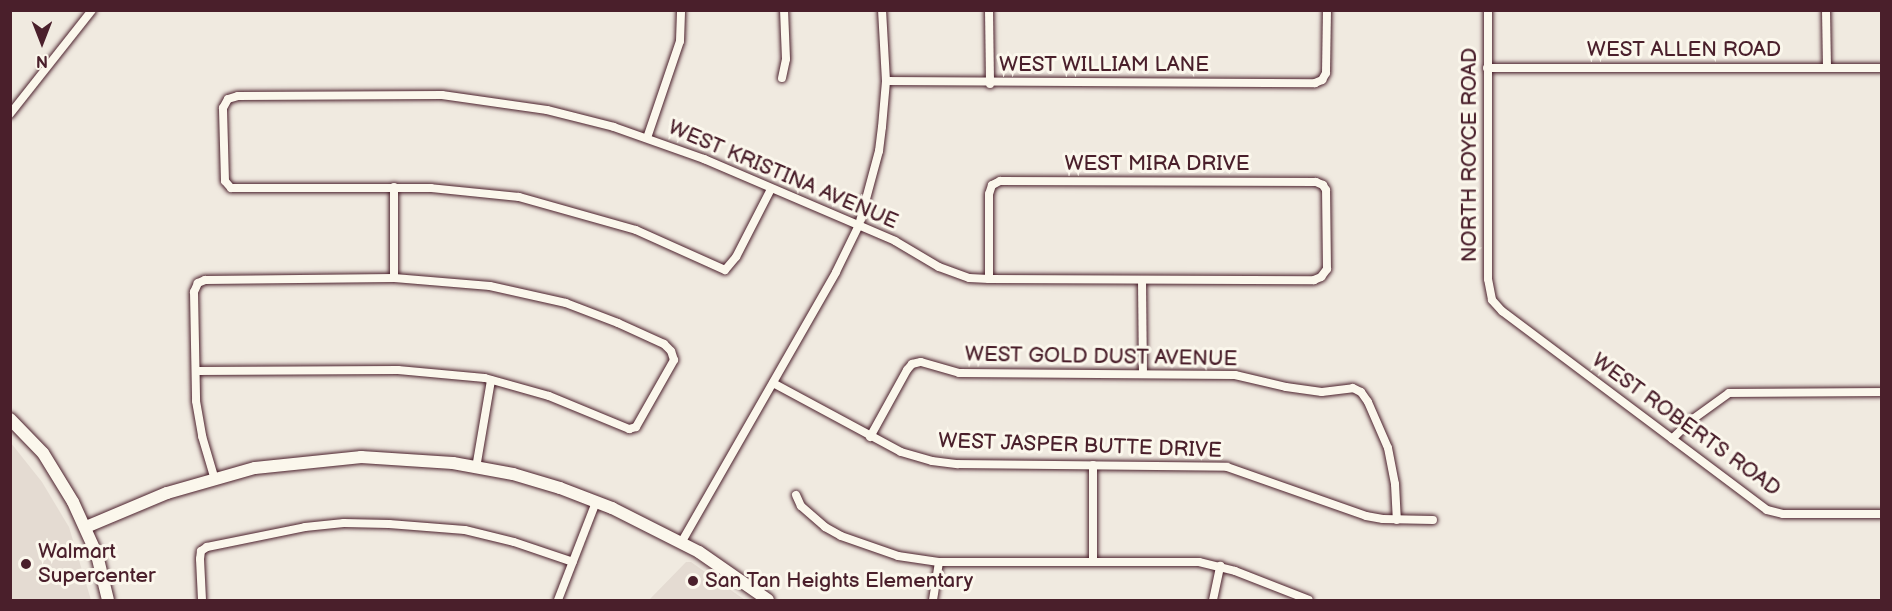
<!DOCTYPE html>
<html>
<head>
<meta charset="utf-8">
<style>
	body { margin:0 }
	#map { position:relative; width:1892px; height:611px; overflow:hidden; background:#f0eae0; font-family:"Balsamiq Sans",sans-serif }
	div>[style] { position:absolute }
	.built>* { inset:0; background:#e4dbd2 }
	.roads { filter:drop-shadow(0 0 2px #4a1f2b) drop-shadow(0 0 2px #4a1f2b) }
	.street>* { height:8px; margin:-4px; padding:0 4px; transform-origin:4px; border-radius:4px; background:#fbf7ec }
	.secondary>* { height:12px; margin:-6px; padding:0 6px; transform-origin:6px; border-radius:6px; background:#fbf7ec }
	.dots>* { width:16px; height:16px; translate:-50% -50%; box-sizing:border-box; border:3px solid #fbf7ec; border-radius:50% }
	span { translate:-50% -50%; white-space:nowrap; text-align:center; line-height:1.15; -webkit-text-stroke:6px #fbf7ec; paint-order:stroke }
	.street-label { font-size:21px; color:#4a1f2b }
	.poi-label { font-size:21px; color:#4a1f2b }
	.left { translate:0 -50%; text-align:left }
	.frame { position:absolute; inset:0; border:12px solid #4a1f2b; pointer-events:none }
	.north { position:absolute; left:12px; top:12px; width:60px; height:60px; -webkit-text-stroke:4px #fbf7ec; paint-order:stroke; rotate:180deg; font-size:16px; font-weight:700; line-height:24px; text-align:center; color:#4a1f2b }
	.north::after { content:''; display:block; margin:auto; width:21px; height:27px; background:#4a1f2b; clip-path:polygon(50% 0,100% 100%,50% 72%,0 100%) }
</style>
</head>
<body>
<div id="map">
	<div class="built">
		<i style="clip-path:polygon(11px 443px,42px 482px,69px 527px,91px 600px,11px 600px)"></i>
		<i style="clip-path:polygon(686px 562px,691px 562px,745px 600px,649px 600px)"></i>
	</div>
	<div class="roads">
		<div class="street">
			<i style="left:989px;top:10px;width:74px;rotate:89.2deg"></i>
			<i style="left:1488px;top:10px;width:269px;rotate:90deg"></i>
			<i style="left:1488px;top:279px;width:21px;rotate:79deg"></i>
			<i style="left:1492px;top:300px;width:15px;rotate:48deg"></i>
			<i style="left:1502px;top:311px;width:331px;rotate:36.9deg"></i>
			<i style="left:1767px;top:510px;width:16px;rotate:14deg"></i>
			<i style="left:1783px;top:514px;width:99px"></i>
			<i style="left:1826px;top:10px;width:58px;rotate:89deg"></i>
			<i style="left:1487px;top:68px;width:395px"></i>
			<i style="left:782px;top:78px;width:19px;rotate:-78deg"></i>
			<i style="left:786px;top:59px;width:49px;rotate:-92.3deg"></i>
			<i style="left:886px;top:81px;width:429px;rotate:0.3deg"></i>
			<i style="left:1315px;top:83px;width:8px;rotate:-23deg"></i>
			<i style="left:1322px;top:80px;width:8px;rotate:-60deg"></i>
			<i style="left:1326px;top:73px;width:63px;rotate:-89.1deg"></i>
			<i style="left:10px;top:114px;width:132px;rotate:-51.7deg"></i>
			<i style="left:647px;top:138px;width:102px;rotate:-71.2deg"></i>
			<i style="left:680px;top:41px;width:31px;rotate:-88deg"></i>
			<i style="left:771px;top:189px;width:76px;rotate:117.2deg"></i>
			<i style="left:736px;top:257px;width:17px;rotate:130deg"></i>
			<i style="left:725px;top:270px;width:98px;rotate:-155.8deg"></i>
			<i style="left:636px;top:230px;width:122px;rotate:-164.2deg"></i>
			<i style="left:519px;top:197px;width:88px;rotate:-174.2deg"></i>
			<i style="left:431px;top:188px;width:200px;rotate:180deg"></i>
			<i style="left:231px;top:188px;width:9px;rotate:-131deg"></i>
			<i style="left:225px;top:181px;width:73px;rotate:-91.6deg"></i>
			<i style="left:223px;top:108px;width:10px;rotate:-61deg"></i>
			<i style="left:228px;top:99px;width:10px;rotate:-17deg"></i>
			<i style="left:238px;top:96px;width:204px;rotate:-0.3deg"></i>
			<i style="left:442px;top:95px;width:106px;rotate:8.1deg"></i>
			<i style="left:547px;top:110px;width:69px;rotate:14.2deg"></i>
			<i style="left:614px;top:127px;width:96px;rotate:19.6deg"></i>
			<i style="left:704px;top:159px;width:208px;rotate:23.2deg"></i>
			<i style="left:895px;top:241px;width:51px;rotate:30.6deg"></i>
			<i style="left:939px;top:267px;width:32px;rotate:20deg"></i>
			<i style="left:969px;top:278px;width:20px;rotate:3deg"></i>
			<i style="left:989px;top:279px;width:325px;rotate:0.2deg"></i>
			<i style="left:1314px;top:280px;width:8px;rotate:-23deg"></i>
			<i style="left:1321px;top:277px;width:10px;rotate:-53deg"></i>
			<i style="left:1327px;top:269px;width:79px;rotate:-90.7deg"></i>
			<i style="left:1326px;top:190px;width:6px;rotate:-121deg"></i>
			<i style="left:1323px;top:185px;width:8px;rotate:-157deg"></i>
			<i style="left:1316px;top:182px;width:316px;rotate:-179.8deg"></i>
			<i style="left:1000px;top:181px;width:9px;rotate:153deg"></i>
			<i style="left:992px;top:185px;width:9px;rotate:108deg"></i>
			<i style="left:989px;top:194px;width:85px;rotate:90deg"></i>
			<i style="left:394px;top:278px;width:91px;rotate:-90deg"></i>
			<i style="left:1142px;top:280px;width:93px;rotate:89.4deg"></i>
			<i style="left:196px;top:371px;width:202px;rotate:-0.3deg"></i>
			<i style="left:398px;top:370px;width:87px;rotate:5.3deg"></i>
			<i style="left:485px;top:378px;width:66px;rotate:15.7deg"></i>
			<i style="left:549px;top:396px;width:87px;rotate:22.4deg"></i>
			<i style="left:629px;top:429px;width:7px;rotate:-16deg"></i>
			<i style="left:636px;top:427px;width:77px;rotate:-60.4deg"></i>
			<i style="left:674px;top:360px;width:9px;rotate:-108deg"></i>
			<i style="left:671px;top:351px;width:10px;rotate:-135deg"></i>
			<i style="left:664px;top:344px;width:51px;rotate:-155.5deg"></i>
			<i style="left:618px;top:323px;width:56px;rotate:-159deg"></i>
			<i style="left:566px;top:303px;width:78px;rotate:-167.4deg"></i>
			<i style="left:490px;top:286px;width:96px;rotate:-175.2deg"></i>
			<i style="left:394px;top:278px;width:189px;rotate:179.4deg"></i>
			<i style="left:205px;top:280px;width:8px;rotate:157deg"></i>
			<i style="left:198px;top:283px;width:10px;rotate:114deg"></i>
			<i style="left:194px;top:292px;width:109px;rotate:88.9deg"></i>
			<i style="left:196px;top:401px;width:36px;rotate:80deg"></i>
			<i style="left:202px;top:436px;width:46px;rotate:73.5deg"></i>
			<i style="left:773px;top:383px;width:145px;rotate:28.3deg"></i>
			<i style="left:901px;top:452px;width:32px;rotate:16deg"></i>
			<i style="left:932px;top:461px;width:26px;rotate:7deg"></i>
			<i style="left:958px;top:464px;width:269px;rotate:0.6deg"></i>
			<i style="left:1227px;top:467px;width:147px;rotate:19.4deg"></i>
			<i style="left:1366px;top:516px;width:17px;rotate:10deg"></i>
			<i style="left:1383px;top:519px;width:50px;rotate:1.1deg"></i>
			<i style="left:870px;top:437px;width:77px;rotate:-61.1deg"></i>
			<i style="left:907px;top:370px;width:8px;rotate:-50deg"></i>
			<i style="left:912px;top:364px;width:9px;rotate:-13deg"></i>
			<i style="left:921px;top:362px;width:40px;rotate:16deg"></i>
			<i style="left:959px;top:373px;width:276px;rotate:0.4deg"></i>
			<i style="left:1235px;top:375px;width:52px;rotate:13.2deg"></i>
			<i style="left:1286px;top:387px;width:36px;rotate:8deg"></i>
			<i style="left:1322px;top:392px;width:31px;rotate:-7deg"></i>
			<i style="left:1353px;top:388px;width:9px;rotate:27deg"></i>
			<i style="left:1361px;top:392px;width:12px;rotate:55deg"></i>
			<i style="left:1368px;top:402px;width:50px;rotate:66.5deg"></i>
			<i style="left:1388px;top:448px;width:37px;rotate:79deg"></i>
			<i style="left:1395px;top:484px;width:36px;rotate:87deg"></i>
			<i style="left:1672px;top:439px;width:29px;rotate:-44deg"></i>
			<i style="left:1693px;top:419px;width:44px;rotate:-35.8deg"></i>
			<i style="left:1729px;top:393px;width:153px;rotate:-0.4deg"></i>
			<i style="left:1093px;top:465px;width:95px;rotate:90deg"></i>
			<i style="left:476px;top:468px;width:89px;rotate:-80.3deg"></i>
			<i style="left:796px;top:495px;width:12px;rotate:66deg"></i>
			<i style="left:801px;top:506px;width:32px;rotate:41deg"></i>
			<i style="left:825px;top:527px;width:18px;rotate:29deg"></i>
			<i style="left:841px;top:536px;width:60px;rotate:19.3deg"></i>
			<i style="left:898px;top:556px;width:41px;rotate:8.3deg"></i>
			<i style="left:939px;top:562px;width:260px"></i>
			<i style="left:1199px;top:562px;width:37px;rotate:14deg"></i>
			<i style="left:1235px;top:571px;width:79px;rotate:21.4deg"></i>
			<i style="left:681px;top:543px;width:312px;rotate:-60.2deg"></i>
			<i style="left:836px;top:272px;width:52px;rotate:-63.9deg"></i>
			<i style="left:859px;top:225px;width:77px;rotate:-74.9deg"></i>
			<i style="left:879px;top:151px;width:24px;rotate:-83deg"></i>
			<i style="left:882px;top:127px;width:46px;rotate:-85deg"></i>
			<i style="left:886px;top:81px;width:71px;rotate:-93.2deg"></i>
			<i style="left:202px;top:600px;width:41px;rotate:-92.8deg"></i>
			<i style="left:200px;top:559px;width:8px;rotate:-83deg"></i>
			<i style="left:201px;top:551px;width:7px;rotate:-34deg"></i>
			<i style="left:207px;top:547px;width:100px;rotate:-11.5deg"></i>
			<i style="left:305px;top:527px;width:39px;rotate:-6deg"></i>
			<i style="left:344px;top:523px;width:45px;rotate:1.3deg"></i>
			<i style="left:389px;top:524px;width:76px;rotate:4.5deg"></i>
			<i style="left:465px;top:530px;width:50px;rotate:13.8deg"></i>
			<i style="left:514px;top:542px;width:62px;rotate:18.7deg"></i>
			<i style="left:558px;top:600px;width:105px;rotate:-68.8deg"></i>
			<i style="left:933px;top:600px;width:38px;rotate:-81deg"></i>
			<i style="left:1213px;top:600px;width:35px;rotate:-78deg"></i>
		</div>
		<div class="secondary">
			<i style="left:10px;top:419px;width:47px;rotate:45.9deg"></i>
			<i style="left:43px;top:453px;width:57px;rotate:58.5deg"></i>
			<i style="left:73px;top:502px;width:58px;rotate:65.6deg"></i>
			<i style="left:97px;top:555px;width:46px;rotate:76.3deg"></i>
			<i style="left:86px;top:527px;width:88px;rotate:-22.8deg"></i>
			<i style="left:167px;top:493px;width:91px;rotate:-15.9deg"></i>
			<i style="left:255px;top:468px;width:107px;rotate:-5.9deg"></i>
			<i style="left:361px;top:457px;width:92px;rotate:3.7deg"></i>
			<i style="left:453px;top:463px;width:61px;rotate:10.4deg"></i>
			<i style="left:513px;top:474px;width:49px;rotate:16.6deg"></i>
			<i style="left:560px;top:488px;width:56px;rotate:21deg"></i>
			<i style="left:612px;top:508px;width:97px;rotate:26.8deg"></i>
			<i style="left:699px;top:552px;width:84px;rotate:34.8deg"></i>
		</div>
	</div>
	<div class="dots">
		<i style="left:26px;top:564px;background:#4a1f2b"></i>
		<i style="left:693px;top:581px;background:#4a1f2b"></i>
	</div>
	<div class="street-label">
		<span style="left:1684px;top:50px">WEST ALLEN ROAD</span>
		<span style="left:1104px;top:65px">WEST WILLIAM LANE</span>
		<span style="left:1470px;top:155px;rotate:-90deg">NORTH ROYCE ROAD</span>
		<span style="left:1157px;top:164px">WEST MIRA DRIVE</span>
		<span style="left:783px;top:175px;rotate:23deg">WEST KRISTINA AVENUE</span>
		<span style="left:1101px;top:357px;rotate:1deg">WEST GOLD DUST AVENUE</span>
		<span style="left:1686px;top:425px;rotate:36deg">WEST ROBERTS ROAD</span>
		<span style="left:1080px;top:446px;rotate:2deg">WEST JASPER BUTTE DRIVE</span>
	</div>
	<div class="poi-label">
		<span class="left" style="left:38px;top:564px">Walmart<br>Supercenter</span>
		<span class="left" style="left:705px;top:581px">San Tan Heights Elementary</span>
	</div>
	<div class="frame"></div>
	<div class="north">N</div>
</div>
</body>
</html>
